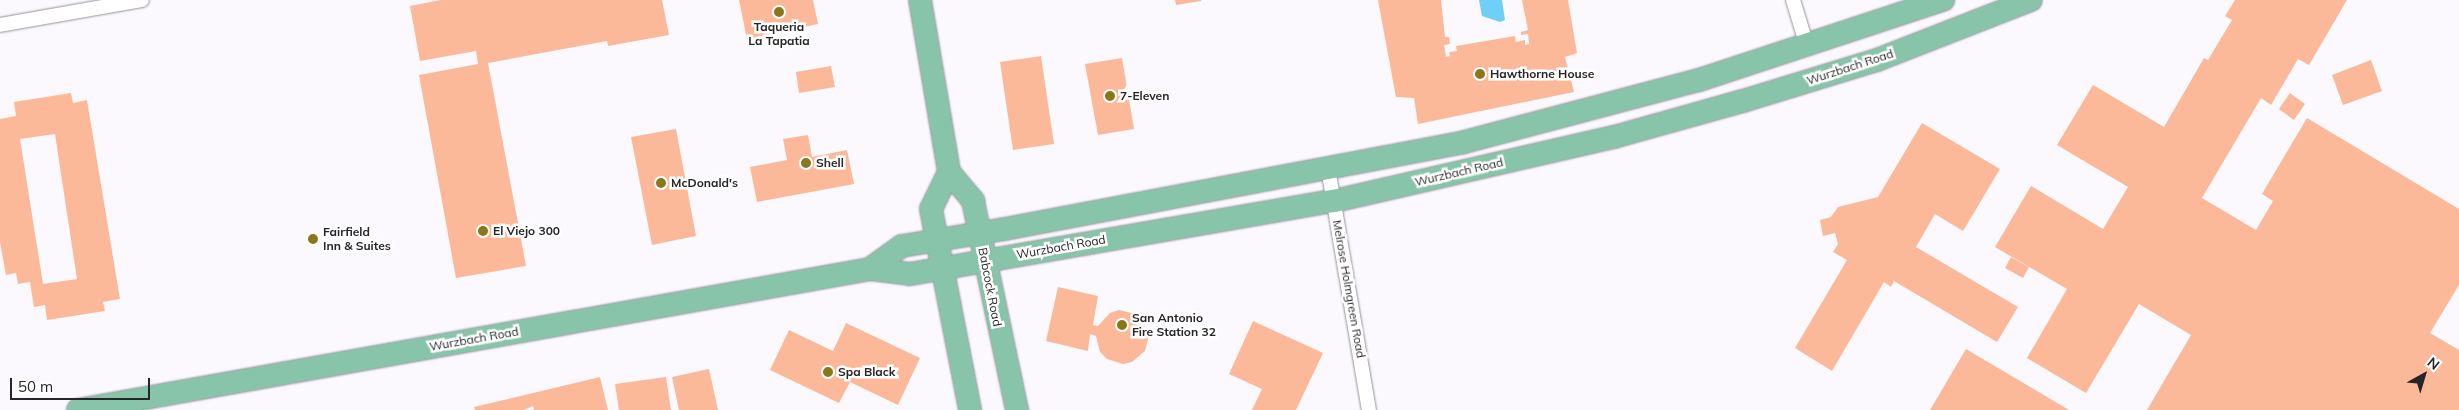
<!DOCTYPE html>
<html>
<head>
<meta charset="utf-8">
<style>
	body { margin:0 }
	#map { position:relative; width:2459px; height:410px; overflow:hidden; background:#fbf9fe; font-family:Mulish,sans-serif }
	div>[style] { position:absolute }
	.water>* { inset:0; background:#6ecff9 }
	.building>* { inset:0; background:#fbb99a }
	.roads { filter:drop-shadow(0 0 1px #95939b) drop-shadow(0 0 1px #95939b) }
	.minor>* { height:14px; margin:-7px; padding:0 7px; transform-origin:7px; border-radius:7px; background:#fff }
	.primary>* { height:22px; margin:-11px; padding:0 11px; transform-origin:11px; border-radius:11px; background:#88c4a9 }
	.dots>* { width:14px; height:14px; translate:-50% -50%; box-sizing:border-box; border:2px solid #fff; border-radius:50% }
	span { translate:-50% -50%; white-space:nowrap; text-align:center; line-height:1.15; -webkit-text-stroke:5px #fff; paint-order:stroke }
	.poi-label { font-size:12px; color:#262528; font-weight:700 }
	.left { translate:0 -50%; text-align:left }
	.street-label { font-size:12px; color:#262528 }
	.north { position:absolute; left:2399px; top:350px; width:50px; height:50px; -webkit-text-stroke:4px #fff; paint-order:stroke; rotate:39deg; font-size:14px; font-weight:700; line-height:20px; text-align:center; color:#262528 }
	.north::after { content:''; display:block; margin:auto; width:18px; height:22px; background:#262528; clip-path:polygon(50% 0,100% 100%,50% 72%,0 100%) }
	.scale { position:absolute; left:10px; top:378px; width:140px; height:22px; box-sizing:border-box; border:2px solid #262528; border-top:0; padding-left:6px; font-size:15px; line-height:18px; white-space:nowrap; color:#262528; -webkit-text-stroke:4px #fff; paint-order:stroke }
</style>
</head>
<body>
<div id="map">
	<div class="water">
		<i style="clip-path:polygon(1479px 0,1502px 0,1505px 20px,1500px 22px,1482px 16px)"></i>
	</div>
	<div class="building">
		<i style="clip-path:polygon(441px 0,662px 0,669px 35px,608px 46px,607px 41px,488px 63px,526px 266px,456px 278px,419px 75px,478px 64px,476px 51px,420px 61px,410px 6px)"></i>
		<i style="clip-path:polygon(739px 0,813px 0,818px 24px,747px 39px)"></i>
		<i style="clip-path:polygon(1175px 0,1201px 0,1201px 1px,1176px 5px)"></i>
		<i style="clip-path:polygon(1378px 0,1441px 0,1445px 37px,1449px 37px,1450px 44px,1444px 45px,1446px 57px,1450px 56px,1449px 52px,1457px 51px,1456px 46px,1515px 36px,1516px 42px,1525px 40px,1525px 45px,1529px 44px,1528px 34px,1521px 35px,1521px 32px,1528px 30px,1522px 0,1568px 0,1577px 53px,1565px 57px,1574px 92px,1418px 124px,1414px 98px,1396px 97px)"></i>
		<i style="clip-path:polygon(2235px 0,2347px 0,2309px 65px,2298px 59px,2271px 105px,2261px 98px,2202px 198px,2256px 230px,2273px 201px,2262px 194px,2307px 118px,2459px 209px,2459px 285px,2430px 333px,2459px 350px,2459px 410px,2147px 410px,2191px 335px,2139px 304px,2086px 393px,2027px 358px,2067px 289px,1995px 247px,2031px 186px,2103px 229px,2128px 187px,2057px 145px,2093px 85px,2164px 127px,2204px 58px,2208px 60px,2232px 20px,2225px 16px)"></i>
		<i style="clip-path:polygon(1041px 56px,1054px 144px,1013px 150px,1000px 62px)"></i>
		<i style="clip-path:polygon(1122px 58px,1134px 129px,1098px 135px,1085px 64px)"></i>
		<i style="clip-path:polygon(2371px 60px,2382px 91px,2343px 105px,2332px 75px)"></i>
		<i style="clip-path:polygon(831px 66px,835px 87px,799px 93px,796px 72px)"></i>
		<i style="clip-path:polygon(evenodd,71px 93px,73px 103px,87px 100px,120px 299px,103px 302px,105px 311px,47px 320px,45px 305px,34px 307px,30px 282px,18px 284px,16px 273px,6px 275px,0 242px,0 119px,16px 116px,14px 102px,71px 93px,55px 134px,77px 279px,43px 284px,20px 139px,55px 134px)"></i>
		<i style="clip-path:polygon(2290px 93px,2305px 104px,2294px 120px,2279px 109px)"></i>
		<i style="clip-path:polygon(1922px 123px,2000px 169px,1963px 231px,1935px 214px,1916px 247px,2018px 307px,1997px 342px,1894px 281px,1891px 287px,1884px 282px,1832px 371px,1795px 348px,1847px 260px,1833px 252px,1838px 244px,1835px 233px,1823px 236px,1820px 220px,1831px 217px,1838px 207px,1878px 197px)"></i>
		<i style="clip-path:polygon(676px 129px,696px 236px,652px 245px,631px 137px)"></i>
		<i style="clip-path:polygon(808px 135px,812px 157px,847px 150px,854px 184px,757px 202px,750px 167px,787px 160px,783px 139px)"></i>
		<i style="clip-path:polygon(2011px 257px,2029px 267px,2023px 278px,2005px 268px)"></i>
		<i style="clip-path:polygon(1058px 287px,1098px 296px,1093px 325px,1098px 326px,1110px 313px,1119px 310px,1136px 314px,1149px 335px,1145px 351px,1132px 362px,1123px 364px,1107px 359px,1100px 352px,1096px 336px,1090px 334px,1088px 351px,1046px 341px)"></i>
		<i style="clip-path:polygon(1253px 321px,1323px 353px,1296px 410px,1252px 410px,1262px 389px,1229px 374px)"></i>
		<i style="clip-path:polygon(846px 323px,920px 358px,898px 405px,850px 382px,839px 403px,770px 370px,789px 330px,833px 351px)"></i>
		<i style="clip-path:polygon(1966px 349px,2069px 410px,1930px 410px)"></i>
		<i style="clip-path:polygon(709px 369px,718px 410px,679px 410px,672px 377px)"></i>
		<i style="clip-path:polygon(600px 377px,608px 410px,534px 410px,533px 406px,524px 410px,475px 410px,474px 407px)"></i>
		<i style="clip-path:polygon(666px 377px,671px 410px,619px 410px,615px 384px)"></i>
	</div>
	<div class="roads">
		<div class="minor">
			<i style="left:1793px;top:0;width:48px;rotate:73.1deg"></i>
			<i style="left:0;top:25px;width:144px;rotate:-10deg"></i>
			<i style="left:1328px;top:168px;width:245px;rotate:80.4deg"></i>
		</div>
		<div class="primary">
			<i style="left:920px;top:0;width:174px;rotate:80.4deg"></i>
			<i style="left:949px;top:172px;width:38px;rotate:50deg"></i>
			<i style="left:973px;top:201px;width:214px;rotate:78.1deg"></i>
			<i style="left:949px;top:172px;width:41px;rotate:115.9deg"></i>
			<i style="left:931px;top:209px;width:205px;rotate:79deg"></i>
			<i style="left:870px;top:269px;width:39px;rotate:-36deg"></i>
			<i style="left:902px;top:246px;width:104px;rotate:-9.4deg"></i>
			<i style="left:1005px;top:229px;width:467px;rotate:-10.7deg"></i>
			<i style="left:1464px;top:142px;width:243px;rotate:-14.8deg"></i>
			<i style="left:1699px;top:80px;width:257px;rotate:-18.2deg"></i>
			<i style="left:78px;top:410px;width:804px;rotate:-10.09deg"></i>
			<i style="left:870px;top:269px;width:40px;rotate:7.1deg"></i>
			<i style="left:910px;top:274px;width:430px;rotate:-9.8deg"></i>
			<i style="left:1334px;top:201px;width:287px;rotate:-12.9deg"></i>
			<i style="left:1614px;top:137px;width:134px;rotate:-15.6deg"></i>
			<i style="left:1743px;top:101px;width:140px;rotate:-17deg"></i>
			<i style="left:1877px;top:60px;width:165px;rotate:-21.3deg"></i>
		</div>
	</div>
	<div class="dots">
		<i style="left:779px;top:12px;background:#8b761a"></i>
		<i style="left:1480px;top:74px;background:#8b761a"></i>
		<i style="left:1110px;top:96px;background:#8b761a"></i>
		<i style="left:806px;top:163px;background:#8b761a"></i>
		<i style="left:661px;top:183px;background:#8b761a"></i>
		<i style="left:483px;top:231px;background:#8b761a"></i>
		<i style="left:313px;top:239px;background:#8b761a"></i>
		<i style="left:1122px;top:325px;background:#8b761a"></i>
		<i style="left:828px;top:372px;background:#8b761a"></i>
	</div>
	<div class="poi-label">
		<span style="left:779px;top:34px">Taqueria<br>La Tapatia</span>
		<span class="left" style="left:1490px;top:74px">Hawthorne House</span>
		<span class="left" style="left:1120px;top:96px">7-Eleven</span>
		<span class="left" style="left:816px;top:163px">Shell</span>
		<span class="left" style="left:671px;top:183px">McDonald's</span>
		<span class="left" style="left:493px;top:231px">El Viejo 300</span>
		<span class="left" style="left:323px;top:239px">Fairfield<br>Inn &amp; Suites</span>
		<span class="left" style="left:1132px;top:325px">San Antonio<br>Fire Station 32</span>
		<span class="left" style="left:838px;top:372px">Spa Black</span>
	</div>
	<div class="street-label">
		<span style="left:1850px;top:67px;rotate:-18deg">Wurzbach Road</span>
		<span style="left:1459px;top:172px;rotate:-13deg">Wurzbach Road</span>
		<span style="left:1061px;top:247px;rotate:-10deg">Wurzbach Road</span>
		<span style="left:990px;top:287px;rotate:79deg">Babcock Road</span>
		<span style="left:1349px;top:289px;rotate:80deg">Melrose Holmgreen Road</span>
		<span style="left:474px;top:339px;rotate:-10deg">Wurzbach Road</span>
	</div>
	<div class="north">N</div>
	<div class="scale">50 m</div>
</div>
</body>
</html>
